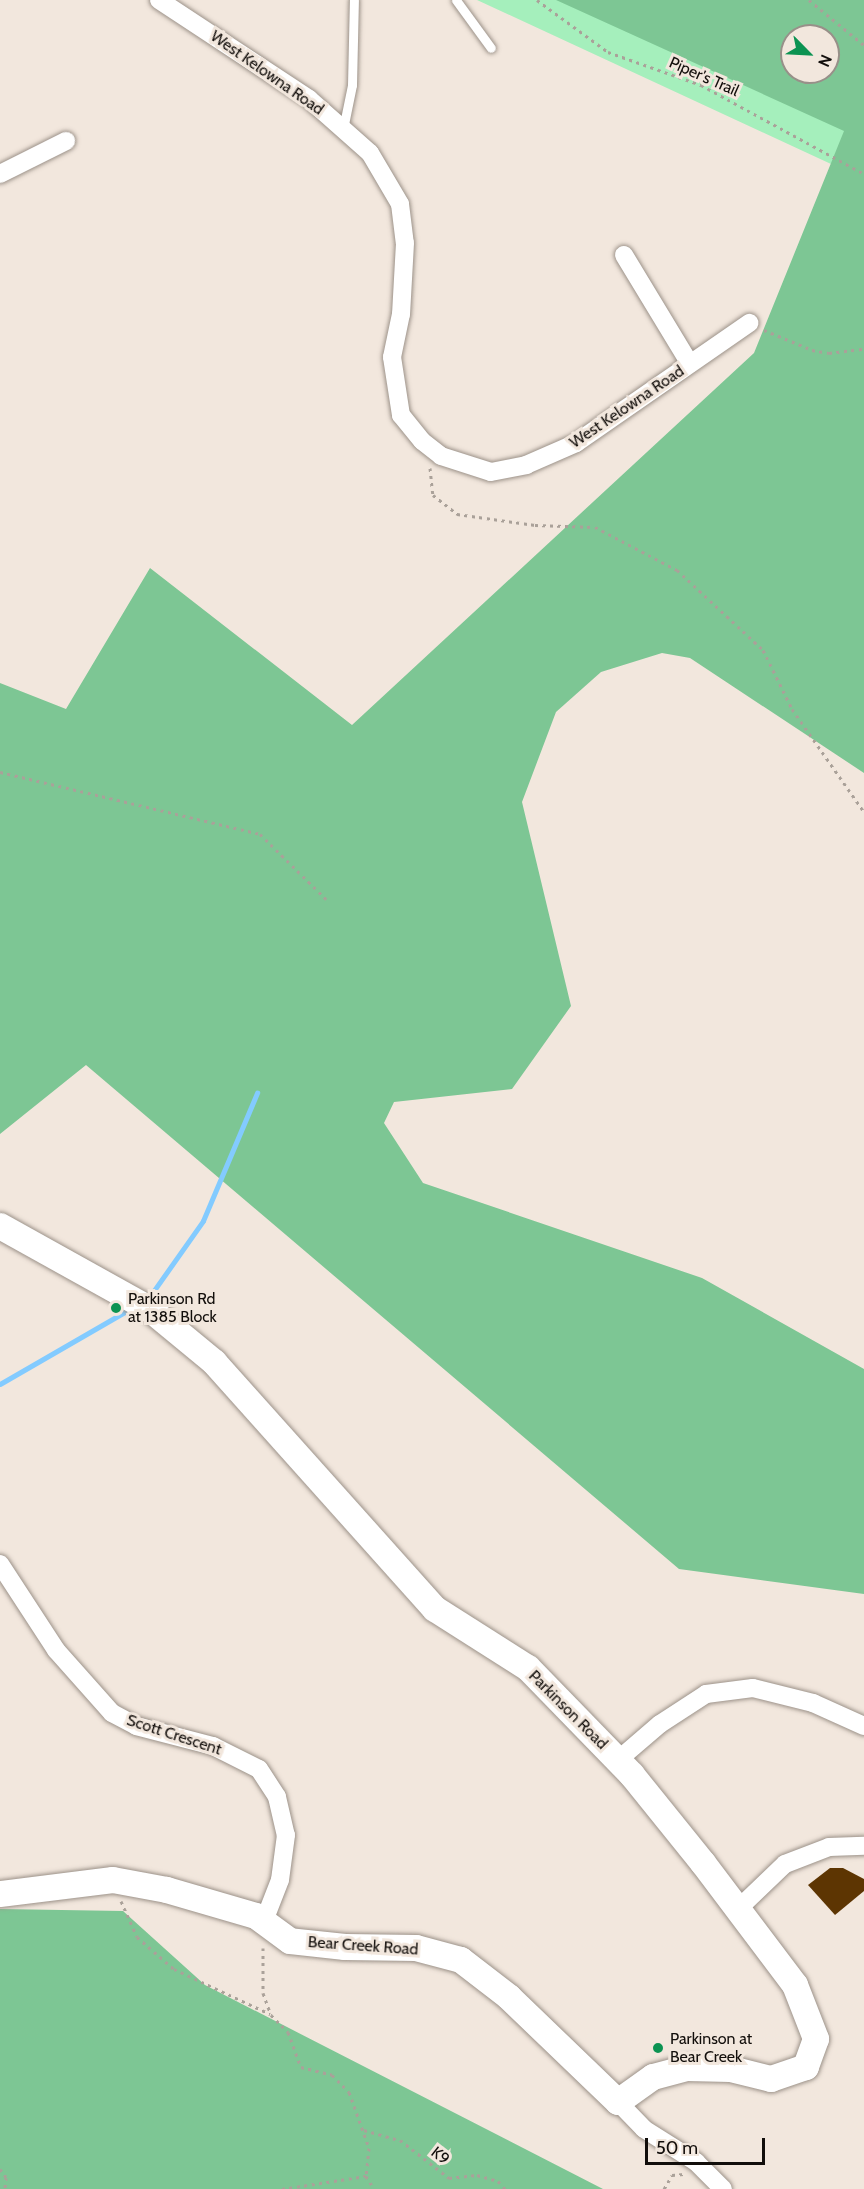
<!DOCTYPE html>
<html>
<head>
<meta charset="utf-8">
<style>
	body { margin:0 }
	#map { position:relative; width:864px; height:2189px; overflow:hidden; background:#f2e7dd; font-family:Cabin,sans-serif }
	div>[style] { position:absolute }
	.green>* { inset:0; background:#a5efbc }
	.forest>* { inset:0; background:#7dc694 }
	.stream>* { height:4.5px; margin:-2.25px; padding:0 2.25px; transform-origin:2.25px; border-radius:2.25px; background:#83cbff }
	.building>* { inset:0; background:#5d3502 }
	.path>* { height:3px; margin-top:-1.5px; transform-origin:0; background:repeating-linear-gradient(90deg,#aaa199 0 3px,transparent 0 7.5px) }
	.roads { filter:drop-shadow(0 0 2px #9c9289) drop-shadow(0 0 2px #9c9289) }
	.lane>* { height:9px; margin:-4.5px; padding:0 4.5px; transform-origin:4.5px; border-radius:4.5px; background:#fff }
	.street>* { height:18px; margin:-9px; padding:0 9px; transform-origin:9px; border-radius:9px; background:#fff }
	.secondary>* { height:26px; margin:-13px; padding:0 13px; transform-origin:13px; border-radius:13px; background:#fff }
	.dots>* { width:16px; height:16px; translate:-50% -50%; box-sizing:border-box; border:3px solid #f2e7dd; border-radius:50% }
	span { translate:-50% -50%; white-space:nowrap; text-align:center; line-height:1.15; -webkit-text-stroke:6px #f2e7dd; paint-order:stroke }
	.street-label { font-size:16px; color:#120e0b }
	.poi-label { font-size:16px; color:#120e0b }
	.left { translate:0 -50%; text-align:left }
	.north { position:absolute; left:780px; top:24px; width:60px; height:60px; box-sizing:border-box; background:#f2e7dd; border:2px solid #989089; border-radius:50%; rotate:114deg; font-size:16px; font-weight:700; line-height:24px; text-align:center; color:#120e0b }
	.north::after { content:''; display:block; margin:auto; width:21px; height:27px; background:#0c9352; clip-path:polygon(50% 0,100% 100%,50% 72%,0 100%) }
	.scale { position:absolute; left:645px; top:2138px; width:120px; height:27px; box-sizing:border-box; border:3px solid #120e0b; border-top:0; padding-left:8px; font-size:18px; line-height:21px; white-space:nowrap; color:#120e0b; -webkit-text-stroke:4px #f2e7dd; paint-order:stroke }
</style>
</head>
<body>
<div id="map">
	<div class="green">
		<i style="clip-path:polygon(evenodd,477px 0,864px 0,864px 179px,831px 164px,477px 0,792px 36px,828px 36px,828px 72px,792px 72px,792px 36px)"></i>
	</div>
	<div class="forest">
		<i style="clip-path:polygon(evenodd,556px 0,864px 0,864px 773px,690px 658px,662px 653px,601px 672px,556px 712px,522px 802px,571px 1006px,512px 1089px,394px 1102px,384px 1123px,423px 1183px,702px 1278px,864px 1369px,864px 1594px,679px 1569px,86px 1065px,0 1134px,0 683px,66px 709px,150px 568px,352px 725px,754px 353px,844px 131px,556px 0,792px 36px,828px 36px,828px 72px,792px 72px,792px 36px)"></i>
		<i style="clip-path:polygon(0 1909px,123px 1911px,205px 1985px,603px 2189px,0 2189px)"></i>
	</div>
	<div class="stream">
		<i style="left:148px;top:1299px;width:95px;rotate:-54.8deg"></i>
		<i style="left:203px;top:1221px;width:139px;rotate:-67.1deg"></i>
		<i style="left:0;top:1384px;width:150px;rotate:-30deg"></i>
	</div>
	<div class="building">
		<i style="clip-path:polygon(830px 1868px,843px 1868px,864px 1879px,864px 1891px,835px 1915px,808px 1885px)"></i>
	</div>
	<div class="path">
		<i style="left:537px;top:0;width:88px;rotate:36.2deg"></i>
		<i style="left:608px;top:52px;width:99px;rotate:19.5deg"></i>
		<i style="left:701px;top:85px;width:186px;rotate:28.6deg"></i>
		<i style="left:809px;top:0;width:71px;rotate:39.3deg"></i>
		<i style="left:764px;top:330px;width:52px;rotate:22.6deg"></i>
		<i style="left:812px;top:350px;width:17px;rotate:10deg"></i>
		<i style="left:829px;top:353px;width:35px;rotate:-7deg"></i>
		<i style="left:430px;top:468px;width:27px;rotate:84deg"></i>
		<i style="left:433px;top:495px;width:31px;rotate:38deg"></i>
		<i style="left:457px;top:514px;width:79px;rotate:8deg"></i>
		<i style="left:535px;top:525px;width:60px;rotate:1.9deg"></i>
		<i style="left:595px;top:527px;width:93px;rotate:27.7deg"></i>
		<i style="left:677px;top:570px;width:117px;rotate:42.9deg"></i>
		<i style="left:763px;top:650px;width:66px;rotate:63.8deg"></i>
		<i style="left:792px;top:709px;width:126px;rotate:55deg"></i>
		<i style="left:0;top:772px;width:267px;rotate:13.4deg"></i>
		<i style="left:260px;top:834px;width:93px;rotate:44.6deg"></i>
		<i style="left:121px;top:1901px;width:39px;rotate:66deg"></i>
		<i style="left:137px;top:1937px;width:49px;rotate:40.9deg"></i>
		<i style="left:174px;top:1969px;width:106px;rotate:25.1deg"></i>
		<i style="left:263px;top:1948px;width:45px;rotate:90deg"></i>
		<i style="left:263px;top:1993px;width:23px;rotate:70deg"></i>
		<i style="left:271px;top:2015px;width:24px;rotate:45deg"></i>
		<i style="left:288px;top:2032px;width:37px;rotate:70deg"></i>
		<i style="left:301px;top:2067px;width:32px;rotate:14deg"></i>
		<i style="left:332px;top:2075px;width:24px;rotate:45deg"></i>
		<i style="left:349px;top:2092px;width:59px;rotate:70.3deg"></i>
		<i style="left:369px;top:2148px;width:28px;rotate:96deg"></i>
		<i style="left:366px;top:2176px;width:15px;rotate:58deg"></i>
		<i style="left:364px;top:2130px;width:37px;rotate:16deg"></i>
		<i style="left:400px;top:2140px;width:62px;rotate:37.8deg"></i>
		<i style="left:449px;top:2178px;width:28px;rotate:-6deg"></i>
		<i style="left:477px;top:2175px;width:22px;rotate:16deg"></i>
		<i style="left:498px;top:2181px;width:11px;rotate:49deg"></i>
		<i style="left:0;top:2169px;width:10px;rotate:53deg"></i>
		<i style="left:6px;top:2177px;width:12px;rotate:95deg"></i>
		<i style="left:282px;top:2189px;width:85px;rotate:-8.8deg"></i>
		<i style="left:664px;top:2189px;width:16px;rotate:-60deg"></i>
		<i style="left:672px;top:2175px;width:12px;rotate:-5deg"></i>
	</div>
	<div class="roads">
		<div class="lane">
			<i style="left:456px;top:0;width:59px;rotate:53.9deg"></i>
			<i style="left:343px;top:129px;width:45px;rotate:-78.4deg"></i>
			<i style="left:352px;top:85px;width:85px;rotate:-88.7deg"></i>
		</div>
		<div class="street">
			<i style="left:159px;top:0;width:180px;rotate:33.4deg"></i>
			<i style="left:309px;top:99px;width:81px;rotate:41.5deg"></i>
			<i style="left:370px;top:153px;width:59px;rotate:59.5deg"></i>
			<i style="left:400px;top:204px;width:39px;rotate:83deg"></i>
			<i style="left:405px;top:243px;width:71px;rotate:93.2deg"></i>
			<i style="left:401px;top:314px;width:44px;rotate:101.8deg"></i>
			<i style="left:392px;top:357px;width:59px;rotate:81.2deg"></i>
			<i style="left:401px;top:415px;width:33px;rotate:51deg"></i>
			<i style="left:422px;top:441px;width:24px;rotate:38deg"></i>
			<i style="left:441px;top:456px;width:52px;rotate:17.7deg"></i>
			<i style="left:491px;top:472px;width:36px;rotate:-11deg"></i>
			<i style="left:526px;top:465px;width:55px;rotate:-23.7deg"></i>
			<i style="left:576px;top:443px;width:211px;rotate:-34.7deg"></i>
			<i style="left:0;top:174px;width:74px;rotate:-26.6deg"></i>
			<i style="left:624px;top:255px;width:127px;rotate:58.8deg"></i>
			<i style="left:0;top:1564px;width:103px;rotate:56.9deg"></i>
			<i style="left:56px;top:1650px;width:84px;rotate:48.4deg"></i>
			<i style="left:112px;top:1713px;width:27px;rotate:28deg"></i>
			<i style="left:136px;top:1726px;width:80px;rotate:14.6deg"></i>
			<i style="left:213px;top:1746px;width:51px;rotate:26.6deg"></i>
			<i style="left:259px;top:1769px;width:33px;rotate:57deg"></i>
			<i style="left:277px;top:1797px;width:39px;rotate:77deg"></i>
			<i style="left:286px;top:1835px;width:45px;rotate:97.6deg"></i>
			<i style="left:280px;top:1880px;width:44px;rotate:111.3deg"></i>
			<i style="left:618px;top:1760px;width:55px;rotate:-40.6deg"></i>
			<i style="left:660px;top:1724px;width:55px;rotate:-33.1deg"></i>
			<i style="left:706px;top:1694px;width:47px;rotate:-7.3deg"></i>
			<i style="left:753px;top:1688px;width:62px;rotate:14deg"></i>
			<i style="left:813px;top:1703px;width:56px;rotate:24.3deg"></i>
			<i style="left:738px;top:1909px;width:65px;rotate:-43.8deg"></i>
			<i style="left:785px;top:1864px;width:47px;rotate:-21.1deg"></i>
			<i style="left:829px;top:1847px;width:35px;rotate:-2deg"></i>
			<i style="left:618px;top:2102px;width:37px;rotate:46deg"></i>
			<i style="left:644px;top:2129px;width:62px;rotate:32.4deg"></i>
			<i style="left:696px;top:2162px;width:38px;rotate:45deg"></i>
		</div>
		<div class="secondary">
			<i style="left:0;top:1226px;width:173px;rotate:29.1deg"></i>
			<i style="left:151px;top:1310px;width:82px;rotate:39.5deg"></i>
			<i style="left:214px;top:1362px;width:331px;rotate:48.2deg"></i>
			<i style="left:435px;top:1609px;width:110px;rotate:32.4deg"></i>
			<i style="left:528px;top:1668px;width:149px;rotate:45.8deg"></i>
			<i style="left:632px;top:1775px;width:113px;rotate:51.1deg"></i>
			<i style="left:703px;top:1863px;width:153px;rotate:53deg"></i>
			<i style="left:795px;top:1985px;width:58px;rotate:68.7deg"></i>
			<i style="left:816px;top:2039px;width:30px;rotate:110deg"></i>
			<i style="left:806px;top:2067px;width:37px;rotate:161deg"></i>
			<i style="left:771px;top:2079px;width:41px;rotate:-166deg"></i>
			<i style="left:731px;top:2069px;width:44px;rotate:-178.7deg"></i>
			<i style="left:687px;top:2068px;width:35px;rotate:165deg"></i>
			<i style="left:653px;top:2077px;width:43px;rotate:144.5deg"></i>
			<i style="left:618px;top:2102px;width:151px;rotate:-136.1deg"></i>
			<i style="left:509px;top:1997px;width:61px;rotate:-142.4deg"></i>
			<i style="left:461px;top:1960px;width:47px;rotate:-165.1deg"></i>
			<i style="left:416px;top:1948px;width:71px;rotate:-179.2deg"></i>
			<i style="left:345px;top:1947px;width:55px;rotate:-173.8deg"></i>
			<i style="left:290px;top:1941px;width:42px;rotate:-143.7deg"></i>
			<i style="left:256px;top:1916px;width:93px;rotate:-163.7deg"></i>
			<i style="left:167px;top:1890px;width:55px;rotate:-169.5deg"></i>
			<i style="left:113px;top:1880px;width:114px;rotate:172.9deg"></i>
		</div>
	</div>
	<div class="dots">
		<i style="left:116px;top:1308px;background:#0c9352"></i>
		<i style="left:658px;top:2048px;background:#0c9352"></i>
	</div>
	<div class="street-label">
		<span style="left:267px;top:73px;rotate:35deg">West Kelowna Road</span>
		<span style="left:704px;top:77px;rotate:24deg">Piper's Trail</span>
		<span style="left:627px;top:407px;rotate:-34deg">West Kelowna Road</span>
		<span style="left:568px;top:1710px;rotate:45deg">Parkinson Road</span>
		<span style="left:174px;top:1735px;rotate:18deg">Scott Crescent</span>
		<span style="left:363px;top:1946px;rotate:4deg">Bear Creek Road</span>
		<span style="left:440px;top:2156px;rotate:38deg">K9</span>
	</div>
	<div class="poi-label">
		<span class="left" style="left:128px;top:1308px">Parkinson Rd<br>at 1385 Block</span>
		<span class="left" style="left:670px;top:2048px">Parkinson at<br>Bear Creek</span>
	</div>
	<div class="north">N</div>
	<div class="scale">50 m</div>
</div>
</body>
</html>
